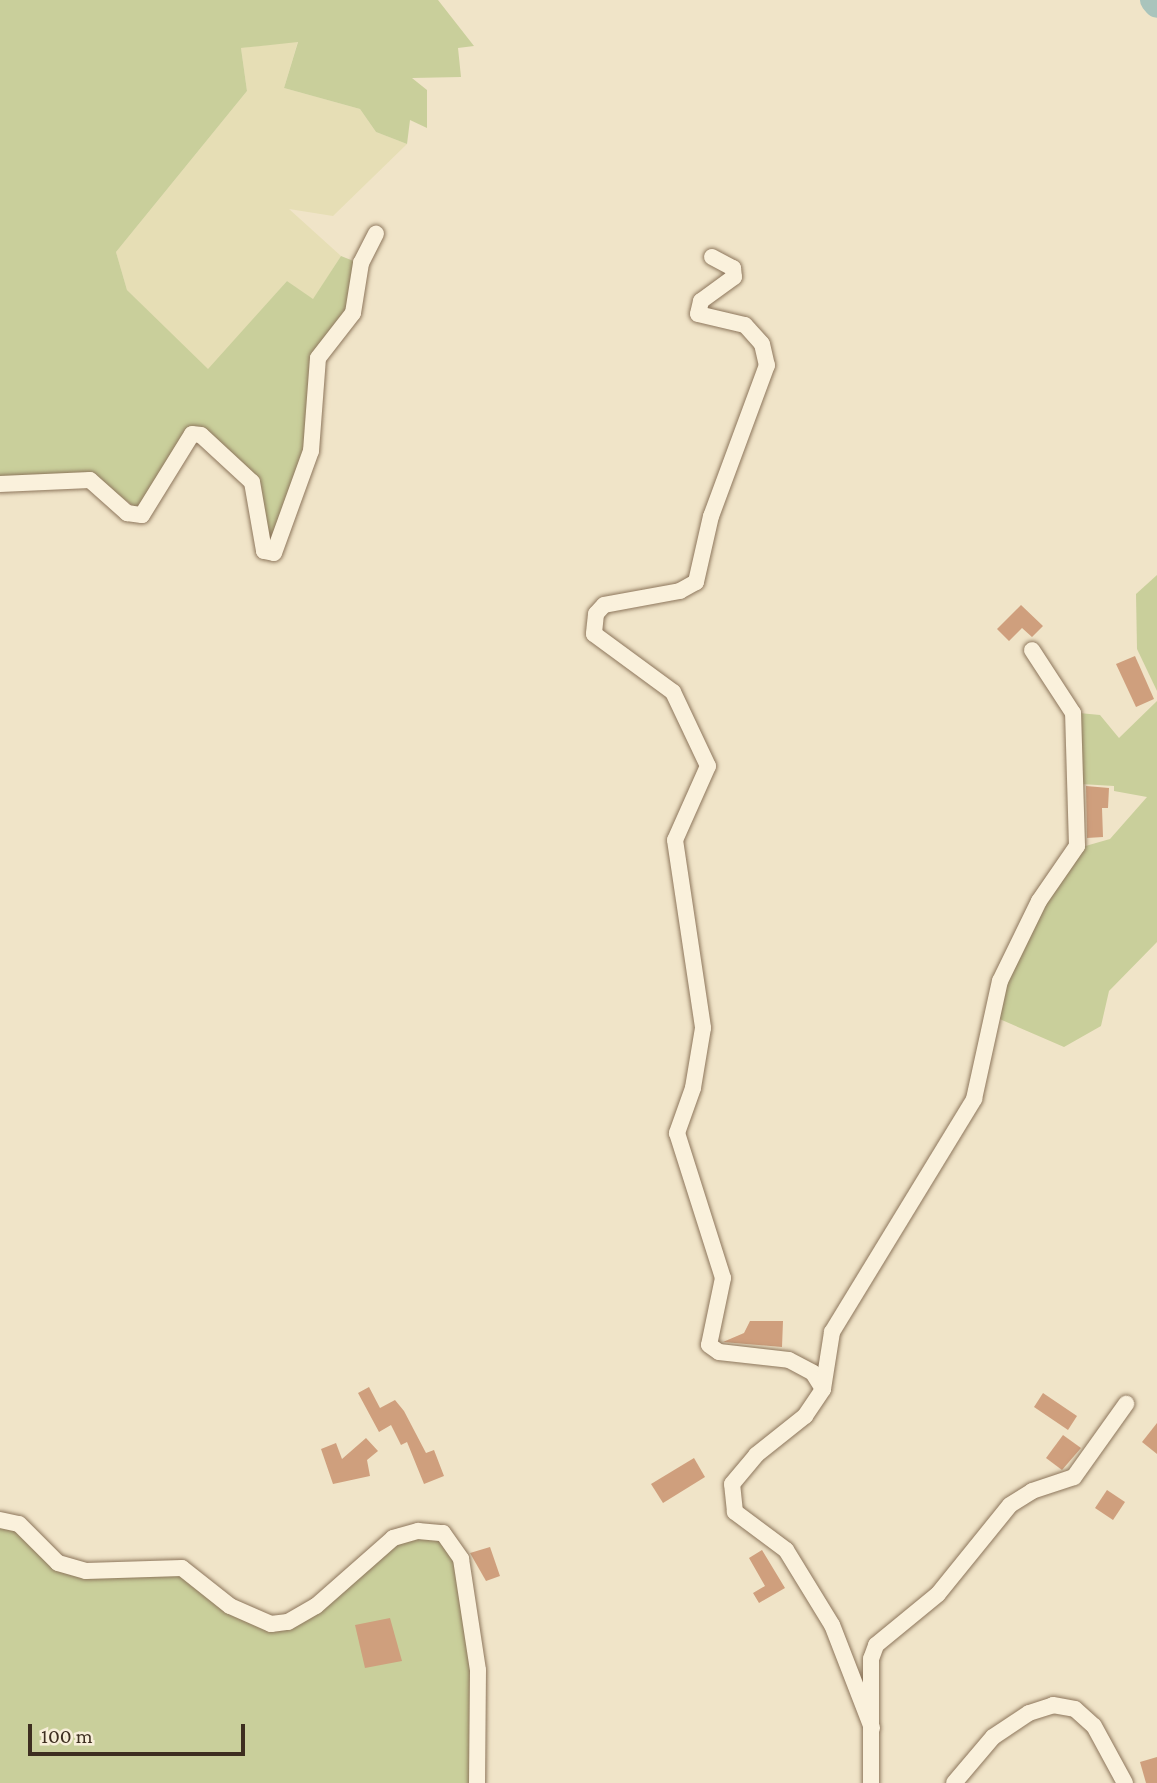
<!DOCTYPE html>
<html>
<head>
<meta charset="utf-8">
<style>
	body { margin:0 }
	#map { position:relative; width:1157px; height:1783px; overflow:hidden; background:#f0e4c8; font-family:"Crimson Pro",serif }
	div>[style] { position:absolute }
	.farmland>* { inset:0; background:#e6deb5 }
	.green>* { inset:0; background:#c9cf9b }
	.river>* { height:26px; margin:-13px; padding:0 13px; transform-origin:13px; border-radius:13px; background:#a9c4bc }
	.building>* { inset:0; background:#cf9f7d }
	.roads { filter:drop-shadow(0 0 2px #8d765c) drop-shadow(0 0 2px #8d765c) }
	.minor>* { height:16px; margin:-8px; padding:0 8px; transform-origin:8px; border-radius:8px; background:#faf1dc }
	span { translate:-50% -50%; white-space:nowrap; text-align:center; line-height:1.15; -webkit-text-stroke:7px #f7eed8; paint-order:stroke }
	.scale { position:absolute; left:28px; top:1724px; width:217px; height:32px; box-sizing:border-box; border:4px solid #3d2e20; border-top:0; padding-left:9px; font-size:21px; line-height:24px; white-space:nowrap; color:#3d2e20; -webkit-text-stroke:5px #f7eed8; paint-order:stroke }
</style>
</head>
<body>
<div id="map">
	<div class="farmland">
		<i style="clip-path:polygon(298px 41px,284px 88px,360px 109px,376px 132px,407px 144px,333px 216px,289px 209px,341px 256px,313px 300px,287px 281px,208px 370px,127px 290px,116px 252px,247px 91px,241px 48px)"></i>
	</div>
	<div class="green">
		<i style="clip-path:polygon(0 0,438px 0,474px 46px,458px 48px,461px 77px,412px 78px,427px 90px,427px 128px,410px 120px,407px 144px,376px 132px,360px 109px,284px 88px,298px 42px,241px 48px,247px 91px,116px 252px,127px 290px,208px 369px,287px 281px,313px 299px,341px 256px,356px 262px,348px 311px,316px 349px,305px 450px,270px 549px,259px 489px,202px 430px,139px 510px,90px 474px,0 478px)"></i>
		<i style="clip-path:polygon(1157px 575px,1157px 691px,1137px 649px,1136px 594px)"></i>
		<i style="clip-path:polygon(1157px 701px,1157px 942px,1109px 991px,1101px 1026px,1064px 1047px,995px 1017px,1005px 982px,1043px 904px,1082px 847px,1110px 839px,1147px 797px,1114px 791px,1114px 786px,1081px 784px,1079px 713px,1100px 715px,1119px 738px)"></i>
		<i style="clip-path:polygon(0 1526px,17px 1529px,55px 1568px,180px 1573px,271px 1630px,395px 1543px,418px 1536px,441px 1539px,456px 1561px,473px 1671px,471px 1783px,0 1783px)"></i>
	</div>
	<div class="river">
		<i style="left:1153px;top:0;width:6px;rotate:51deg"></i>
	</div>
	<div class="building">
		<i style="clip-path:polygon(1021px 605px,1043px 626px,1032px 637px,1022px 628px,1009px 641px,997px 629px)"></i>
		<i style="clip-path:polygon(1135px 656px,1154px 699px,1136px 707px,1116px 664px)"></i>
		<i style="clip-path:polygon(1086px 786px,1109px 788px,1108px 808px,1102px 808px,1103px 837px,1087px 838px)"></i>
		<i style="clip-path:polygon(750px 1321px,783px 1321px,782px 1347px,723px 1342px,744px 1333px)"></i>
		<i style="clip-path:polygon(369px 1387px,380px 1408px,395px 1400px,404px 1411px,426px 1453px,434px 1450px,444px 1476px,424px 1484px,407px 1442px,401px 1445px,391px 1425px,379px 1432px,358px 1393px)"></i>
		<i style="clip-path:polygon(1043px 1393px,1077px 1416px,1068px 1430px,1034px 1407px)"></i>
		<i style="clip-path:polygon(1157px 1423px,1157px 1454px,1142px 1442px)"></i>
		<i style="clip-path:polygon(1063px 1435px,1081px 1448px,1062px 1470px,1046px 1458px)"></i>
		<i style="clip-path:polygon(366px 1438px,378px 1451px,367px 1460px,370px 1476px,333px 1484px,321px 1449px,336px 1443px,342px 1459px)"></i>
		<i style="clip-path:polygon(694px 1458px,705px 1477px,663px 1503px,651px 1484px)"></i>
		<i style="clip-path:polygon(1107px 1490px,1125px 1502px,1113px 1520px,1095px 1508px)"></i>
		<i style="clip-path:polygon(490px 1547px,500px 1576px,486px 1581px,470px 1553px)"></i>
		<i style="clip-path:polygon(762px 1550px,785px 1588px,759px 1603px,753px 1593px,765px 1586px,749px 1558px)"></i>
		<i style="clip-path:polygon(390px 1618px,402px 1661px,365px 1668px,355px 1625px)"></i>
		<i style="clip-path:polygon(1157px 1757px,1157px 1783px,1146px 1783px,1140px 1762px)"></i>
	</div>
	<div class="roads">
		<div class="minor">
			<i style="left:712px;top:257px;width:24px;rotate:28deg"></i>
			<i style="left:733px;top:268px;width:9px;rotate:84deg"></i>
			<i style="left:734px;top:277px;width:41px;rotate:144deg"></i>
			<i style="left:701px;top:301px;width:13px;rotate:103deg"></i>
			<i style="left:698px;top:314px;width:48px;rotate:13.2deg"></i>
			<i style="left:745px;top:325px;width:25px;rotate:48deg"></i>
			<i style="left:762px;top:344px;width:22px;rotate:77deg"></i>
			<i style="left:767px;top:365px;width:161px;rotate:110.3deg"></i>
			<i style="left:711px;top:516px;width:68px;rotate:102.8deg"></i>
			<i style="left:696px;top:582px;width:18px;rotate:151deg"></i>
			<i style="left:680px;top:591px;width:77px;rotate:169.6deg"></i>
			<i style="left:604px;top:605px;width:12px;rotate:132deg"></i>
			<i style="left:596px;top:614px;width:20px;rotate:96deg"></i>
			<i style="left:594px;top:634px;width:98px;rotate:36.3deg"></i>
			<i style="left:673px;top:692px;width:82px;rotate:64.7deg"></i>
			<i style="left:708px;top:766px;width:81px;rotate:114deg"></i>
			<i style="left:675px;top:840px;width:190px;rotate:81.5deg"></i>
			<i style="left:703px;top:1028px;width:61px;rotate:99.5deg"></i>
			<i style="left:693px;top:1088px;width:48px;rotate:109.6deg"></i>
			<i style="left:677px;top:1133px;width:152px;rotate:72.4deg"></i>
			<i style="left:723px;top:1278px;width:68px;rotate:101.8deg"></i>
			<i style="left:709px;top:1345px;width:12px;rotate:35deg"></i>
			<i style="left:719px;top:1352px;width:70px;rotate:6.5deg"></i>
			<i style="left:789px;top:1360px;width:27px;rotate:28deg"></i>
			<i style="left:813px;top:1373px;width:19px;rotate:58deg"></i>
			<i style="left:0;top:484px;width:90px;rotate:-2.5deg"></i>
			<i style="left:90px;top:480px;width:50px;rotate:41.7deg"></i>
			<i style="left:127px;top:513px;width:15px;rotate:8deg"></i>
			<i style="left:142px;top:515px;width:95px;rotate:-58.3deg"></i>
			<i style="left:192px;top:434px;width:9px;rotate:6deg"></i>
			<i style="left:201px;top:435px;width:69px;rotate:42.7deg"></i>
			<i style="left:252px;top:482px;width:70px;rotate:80.1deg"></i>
			<i style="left:264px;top:551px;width:10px;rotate:11deg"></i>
			<i style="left:274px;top:553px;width:109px;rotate:-70.1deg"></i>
			<i style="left:311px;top:451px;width:93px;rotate:-85.7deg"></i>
			<i style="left:318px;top:358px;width:57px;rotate:-52.1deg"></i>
			<i style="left:353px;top:313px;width:51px;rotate:-80.9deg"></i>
			<i style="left:361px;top:263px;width:33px;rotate:-63deg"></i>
			<i style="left:0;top:1520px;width:19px;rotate:12deg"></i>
			<i style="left:19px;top:1524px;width:55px;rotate:45deg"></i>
			<i style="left:58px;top:1563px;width:29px;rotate:16deg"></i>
			<i style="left:86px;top:1571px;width:96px;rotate:-1.8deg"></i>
			<i style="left:182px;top:1568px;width:61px;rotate:38.4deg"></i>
			<i style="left:230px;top:1606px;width:45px;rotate:23.7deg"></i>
			<i style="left:271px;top:1624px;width:17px;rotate:-7deg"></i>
			<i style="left:288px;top:1622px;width:32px;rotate:-30deg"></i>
			<i style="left:316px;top:1606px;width:103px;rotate:-41.4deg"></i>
			<i style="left:393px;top:1538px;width:26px;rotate:-16deg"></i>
			<i style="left:418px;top:1531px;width:25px;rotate:5deg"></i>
			<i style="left:443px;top:1533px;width:32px;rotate:55deg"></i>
			<i style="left:461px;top:1559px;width:112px;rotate:81.3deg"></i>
			<i style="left:478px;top:1670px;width:113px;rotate:90.5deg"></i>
			<i style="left:872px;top:1728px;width:110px;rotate:-111.2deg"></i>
			<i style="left:832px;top:1625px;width:88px;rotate:-121.5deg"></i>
			<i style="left:786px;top:1550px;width:64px;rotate:-143.3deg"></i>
			<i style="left:735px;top:1512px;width:28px;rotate:-96deg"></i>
			<i style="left:732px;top:1484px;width:38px;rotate:-50deg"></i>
			<i style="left:756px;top:1455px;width:63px;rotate:-38.5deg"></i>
			<i style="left:805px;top:1416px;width:32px;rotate:-56deg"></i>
			<i style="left:823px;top:1389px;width:58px;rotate:-81deg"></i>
			<i style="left:832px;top:1332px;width:273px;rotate:-58.6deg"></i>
			<i style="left:974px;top:1099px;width:121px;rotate:-77.6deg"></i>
			<i style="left:1000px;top:981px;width:89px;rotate:-64deg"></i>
			<i style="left:1039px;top:901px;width:67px;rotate:-55.4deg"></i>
			<i style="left:1077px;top:846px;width:133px;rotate:-91.7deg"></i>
			<i style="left:1073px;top:713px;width:75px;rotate:-123.1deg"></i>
			<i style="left:871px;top:1783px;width:124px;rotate:-90deg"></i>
			<i style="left:871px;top:1659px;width:15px;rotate:-70deg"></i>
			<i style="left:876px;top:1645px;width:80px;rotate:-39.4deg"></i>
			<i style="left:938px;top:1594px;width:114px;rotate:-51deg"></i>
			<i style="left:1010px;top:1505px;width:26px;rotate:-32deg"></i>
			<i style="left:1032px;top:1491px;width:44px;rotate:-18.4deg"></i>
			<i style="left:1074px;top:1477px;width:90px;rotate:-54.5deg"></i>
			<i style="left:954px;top:1783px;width:60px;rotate:-49.7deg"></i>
			<i style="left:993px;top:1737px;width:43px;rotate:-33.7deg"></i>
			<i style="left:1029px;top:1713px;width:25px;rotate:-18deg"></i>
			<i style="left:1053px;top:1705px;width:22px;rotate:10deg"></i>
			<i style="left:1075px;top:1709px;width:25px;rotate:42deg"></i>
			<i style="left:1094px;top:1726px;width:65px;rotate:61.5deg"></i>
		</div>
	</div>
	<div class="scale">100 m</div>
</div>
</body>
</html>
